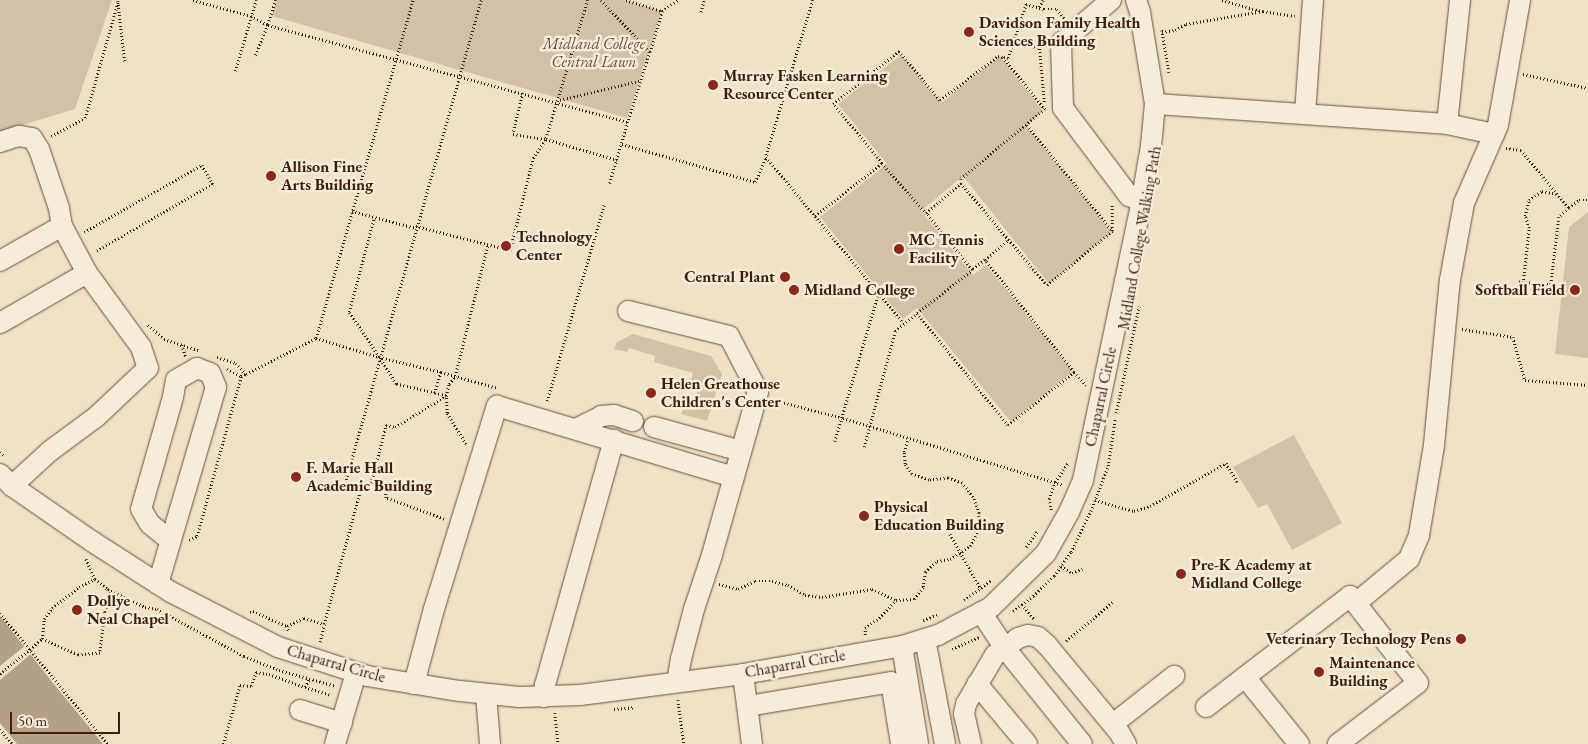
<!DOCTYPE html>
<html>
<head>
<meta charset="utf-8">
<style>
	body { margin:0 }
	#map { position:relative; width:1588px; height:744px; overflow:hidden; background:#f0e3c5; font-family:"EB Garamond",serif }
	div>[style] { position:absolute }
	.green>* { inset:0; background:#d2c1a6 }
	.water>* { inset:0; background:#b3a086 }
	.pier>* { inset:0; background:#f0e3c5 }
	.path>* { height:2.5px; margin-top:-1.25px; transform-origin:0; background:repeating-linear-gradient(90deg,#3e1d0c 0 1px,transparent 0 3.5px) }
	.roads { filter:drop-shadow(0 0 1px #6a4e3a) drop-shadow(0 0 1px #6a4e3a) }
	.minor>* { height:20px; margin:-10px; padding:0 10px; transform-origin:10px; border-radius:10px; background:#f5edd9 }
	.path-bridge>* { height:2.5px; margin-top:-1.25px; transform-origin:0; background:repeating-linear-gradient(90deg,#3e1d0c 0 1px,transparent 0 3.5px) }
	.dots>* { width:14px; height:14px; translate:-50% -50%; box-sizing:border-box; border:2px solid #f5edd9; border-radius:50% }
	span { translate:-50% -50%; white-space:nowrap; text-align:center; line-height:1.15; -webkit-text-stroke:5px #f5edd9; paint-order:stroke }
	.poi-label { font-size:16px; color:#3e1d0c; font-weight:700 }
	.left { translate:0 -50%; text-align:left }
	.right { translate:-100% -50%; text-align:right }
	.park-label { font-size:16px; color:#6a4e3a; font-style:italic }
	.street-label { font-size:16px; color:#3e1d0c }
	.scale { position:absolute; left:10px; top:712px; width:110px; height:22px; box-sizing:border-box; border:2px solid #3e1d0c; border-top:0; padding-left:6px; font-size:15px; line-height:18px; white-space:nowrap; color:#3e1d0c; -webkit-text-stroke:4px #f5edd9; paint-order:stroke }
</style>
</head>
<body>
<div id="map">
	<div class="green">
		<i style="clip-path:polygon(0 0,112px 0,75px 109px,0 132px)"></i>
		<i style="clip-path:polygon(276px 0,623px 0,662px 11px,627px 118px,272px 16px)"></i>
		<i style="clip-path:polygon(901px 55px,941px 103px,1000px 56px,1043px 111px,1026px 126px,1112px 232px,1049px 284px,963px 176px,921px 211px,973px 275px,986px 265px,1073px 371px,1011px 422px,917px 308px,903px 319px,820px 217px,887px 164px,838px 104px)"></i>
		<i style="clip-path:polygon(1588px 212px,1588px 358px,1555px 354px,1569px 227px)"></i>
		<i style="clip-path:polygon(633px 334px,711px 356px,722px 374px,707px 421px,681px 414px,683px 408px,692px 410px,699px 384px,691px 381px,693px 373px,654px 362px,655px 356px,629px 348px,627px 352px,614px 349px,617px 342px)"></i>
		<i style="clip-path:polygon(1294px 435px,1342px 523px,1292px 550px,1267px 504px,1258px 508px,1233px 467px)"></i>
	</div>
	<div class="water">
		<i style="clip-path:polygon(0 616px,53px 683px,103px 744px,17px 744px,0 723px)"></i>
	</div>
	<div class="pier">
		<i style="clip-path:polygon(26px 645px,32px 653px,0 680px,0 666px)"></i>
	</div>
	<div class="path">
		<i style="left:193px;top:0;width:60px;rotate:15.4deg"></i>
		<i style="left:251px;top:16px;width:19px;rotate:28deg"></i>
		<i style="left:268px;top:25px;width:35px;rotate:112deg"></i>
		<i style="left:276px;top:0;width:26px;rotate:108deg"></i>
		<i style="left:268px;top:25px;width:373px;rotate:15.1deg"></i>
		<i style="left:628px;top:122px;width:64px;rotate:106.4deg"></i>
		<i style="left:588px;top:0;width:145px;rotate:106.8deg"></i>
		<i style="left:546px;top:139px;width:74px;rotate:16.5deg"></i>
		<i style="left:601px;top:0;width:71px;rotate:46.7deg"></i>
		<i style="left:650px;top:52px;width:73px;rotate:107.4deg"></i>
		<i style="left:626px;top:0;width:38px;rotate:17deg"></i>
		<i style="left:813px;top:0;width:164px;rotate:106.7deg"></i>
		<i style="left:766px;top:157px;width:177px;rotate:50.3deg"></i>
		<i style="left:879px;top:293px;width:155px;rotate:106.5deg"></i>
		<i style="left:1222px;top:0;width:41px;rotate:15.8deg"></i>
		<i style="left:1039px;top:7px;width:8px;rotate:-60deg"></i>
		<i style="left:701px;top:12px;width:12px;rotate:-76deg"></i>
		<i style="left:1162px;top:30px;width:43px;rotate:80.5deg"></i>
		<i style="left:1162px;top:32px;width:13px;rotate:-9deg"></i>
		<i style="left:1175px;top:30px;width:13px;rotate:-29deg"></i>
		<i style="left:1186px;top:24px;width:78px;rotate:-9.6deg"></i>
		<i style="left:1263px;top:11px;width:32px;rotate:9deg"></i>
		<i style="left:1014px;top:40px;width:25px;rotate:18deg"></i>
		<i style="left:650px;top:52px;width:43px;rotate:-73.7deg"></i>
		<i style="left:662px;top:11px;width:19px;rotate:-36deg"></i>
		<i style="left:1004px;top:57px;width:4px;rotate:14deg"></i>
		<i style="left:1008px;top:58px;width:57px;rotate:-71.6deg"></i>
		<i style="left:1026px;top:4px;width:19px;rotate:16deg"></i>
		<i style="left:1044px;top:9px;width:13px"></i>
		<i style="left:1057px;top:9px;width:13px;rotate:51deg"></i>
		<i style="left:235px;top:71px;width:74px;rotate:-73.5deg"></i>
		<i style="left:1523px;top:74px;width:66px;rotate:12.2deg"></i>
		<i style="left:523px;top:93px;width:42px;rotate:103.7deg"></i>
		<i style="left:513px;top:134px;width:33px;rotate:9deg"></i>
		<i style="left:560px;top:100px;width:84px;rotate:-13.7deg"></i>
		<i style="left:1044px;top:102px;width:57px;rotate:-95deg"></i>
		<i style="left:1039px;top:45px;width:7px;rotate:-45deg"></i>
		<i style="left:1027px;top:125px;width:134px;rotate:51.1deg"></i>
		<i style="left:51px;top:136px;width:38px;rotate:-28deg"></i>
		<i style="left:85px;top:118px;width:122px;rotate:-74.2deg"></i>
		<i style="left:118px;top:1px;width:61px;rotate:83.5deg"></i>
		<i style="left:622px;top:144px;width:138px;rotate:15.9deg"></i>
		<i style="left:755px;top:182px;width:27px;rotate:-66deg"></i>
		<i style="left:1506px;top:148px;width:15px;rotate:8deg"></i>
		<i style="left:1521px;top:150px;width:75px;rotate:50.4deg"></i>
		<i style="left:1569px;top:208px;width:13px;rotate:138deg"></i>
		<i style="left:1559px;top:217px;width:68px;rotate:96.7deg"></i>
		<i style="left:1551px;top:285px;width:34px;rotate:-175deg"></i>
		<i style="left:882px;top:163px;width:77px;rotate:-129.7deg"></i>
		<i style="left:833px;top:104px;width:85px;rotate:-38.8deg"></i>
		<i style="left:899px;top:51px;width:64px;rotate:50.1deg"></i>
		<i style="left:940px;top:100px;width:73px;rotate:-37.2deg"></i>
		<i style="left:998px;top:56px;width:5px;rotate:11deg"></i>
		<i style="left:1003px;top:57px;width:67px;rotate:51.1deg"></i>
		<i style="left:1045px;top:109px;width:109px;rotate:140.2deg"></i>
		<i style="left:961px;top:179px;width:4px;rotate:90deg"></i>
		<i style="left:1569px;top:208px;width:13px;rotate:-39deg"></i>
		<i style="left:1579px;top:200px;width:9px"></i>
		<i style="left:352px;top:211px;width:66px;rotate:14.9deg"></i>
		<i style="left:815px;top:216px;width:85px;rotate:-38.3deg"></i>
		<i style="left:882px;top:163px;width:67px;rotate:48.7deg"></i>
		<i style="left:416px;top:226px;width:97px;rotate:14.3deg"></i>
		<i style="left:510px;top:250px;width:95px;rotate:-76deg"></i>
		<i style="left:533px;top:158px;width:23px;rotate:-56deg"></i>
		<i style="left:84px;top:232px;width:136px;rotate:-29.6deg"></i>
		<i style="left:202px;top:165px;width:22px;rotate:60deg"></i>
		<i style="left:213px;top:184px;width:136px;rotate:150deg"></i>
		<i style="left:985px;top:260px;width:30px;rotate:-41deg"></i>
		<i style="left:1523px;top:283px;width:55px;rotate:-83.8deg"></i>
		<i style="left:1529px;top:228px;width:13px;rotate:-108deg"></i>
		<i style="left:1525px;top:216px;width:16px;rotate:-76deg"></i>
		<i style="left:1529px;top:200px;width:16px;rotate:-35deg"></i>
		<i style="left:1542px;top:191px;width:15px;rotate:11deg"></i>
		<i style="left:879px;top:293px;width:38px;rotate:51deg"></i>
		<i style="left:917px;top:313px;width:70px;rotate:-38deg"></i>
		<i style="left:148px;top:325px;width:21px;rotate:41deg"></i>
		<i style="left:164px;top:339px;width:36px;rotate:18deg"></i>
		<i style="left:1462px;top:329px;width:52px;rotate:8.9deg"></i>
		<i style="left:1513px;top:337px;width:45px;rotate:74.4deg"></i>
		<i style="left:1525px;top:380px;width:63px;rotate:4.5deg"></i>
		<i style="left:316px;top:338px;width:352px;rotate:-74deg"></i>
		<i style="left:182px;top:345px;width:13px;rotate:72deg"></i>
		<i style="left:217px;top:357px;width:20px;rotate:18deg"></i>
		<i style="left:236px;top:363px;width:15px;rotate:48deg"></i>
		<i style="left:246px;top:374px;width:79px;rotate:-27.2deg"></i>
		<i style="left:316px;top:338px;width:66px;rotate:16.8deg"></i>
		<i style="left:379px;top:357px;width:64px;rotate:13.6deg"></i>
		<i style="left:441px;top:372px;width:22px;rotate:106deg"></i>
		<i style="left:435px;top:393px;width:40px;rotate:-167deg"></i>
		<i style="left:396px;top:384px;width:32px;rotate:-122deg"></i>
		<i style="left:379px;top:357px;width:54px;rotate:-123.7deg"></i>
		<i style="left:349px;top:312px;width:97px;rotate:-75.1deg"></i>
		<i style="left:227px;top:369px;width:16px;rotate:27deg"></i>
		<i style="left:441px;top:372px;width:59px;rotate:15.7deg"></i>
		<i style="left:1074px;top:372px;width:143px;rotate:-128.5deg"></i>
		<i style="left:985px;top:260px;width:16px;rotate:142deg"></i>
		<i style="left:972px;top:270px;width:73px;rotate:-128.9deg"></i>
		<i style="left:926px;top:213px;width:46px;rotate:-40.6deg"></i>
		<i style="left:961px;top:183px;width:133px;rotate:49.9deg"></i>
		<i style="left:1047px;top:285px;width:85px;rotate:-39.7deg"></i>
		<i style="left:1112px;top:231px;width:27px;rotate:-90deg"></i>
		<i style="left:774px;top:400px;width:71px;rotate:14.6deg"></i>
		<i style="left:843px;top:418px;width:230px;rotate:16.9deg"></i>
		<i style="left:547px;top:401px;width:204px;rotate:-73.8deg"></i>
		<i style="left:1116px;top:413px;width:109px;rotate:-77.9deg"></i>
		<i style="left:466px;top:444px;width:36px;rotate:-122deg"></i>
		<i style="left:447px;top:413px;width:17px;rotate:-93deg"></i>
		<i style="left:446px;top:396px;width:12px;rotate:-76deg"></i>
		<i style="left:449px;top:384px;width:10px;rotate:-53deg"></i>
		<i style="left:455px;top:376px;width:136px;rotate:-76deg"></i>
		<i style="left:864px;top:447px;width:120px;rotate:-75deg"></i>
		<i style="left:895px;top:331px;width:28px;rotate:-39deg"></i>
		<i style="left:917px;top:313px;width:144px;rotate:50.9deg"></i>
		<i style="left:1008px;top:425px;width:85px;rotate:-38.8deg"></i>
		<i style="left:1074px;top:372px;width:18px;rotate:47deg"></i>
		<i style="left:0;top:452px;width:7px;rotate:45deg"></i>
		<i style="left:371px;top:483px;width:60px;rotate:-75.5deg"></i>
		<i style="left:386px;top:425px;width:9px;rotate:13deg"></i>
		<i style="left:395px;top:427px;width:60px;rotate:-31.3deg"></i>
		<i style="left:446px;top:396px;width:11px;rotate:-165deg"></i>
		<i style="left:1095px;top:500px;width:41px;rotate:15.8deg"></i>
		<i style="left:1134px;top:511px;width:17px;rotate:-17deg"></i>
		<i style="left:1150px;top:506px;width:87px;rotate:-29.5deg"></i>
		<i style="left:1226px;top:463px;width:23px;rotate:59deg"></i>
		<i style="left:1051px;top:510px;width:11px;rotate:-100deg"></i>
		<i style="left:1049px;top:499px;width:18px;rotate:-71deg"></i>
		<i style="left:1055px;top:482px;width:23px;rotate:-56deg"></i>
		<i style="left:444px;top:519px;width:62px;rotate:-160.1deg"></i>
		<i style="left:386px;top:498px;width:10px;rotate:-96deg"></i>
		<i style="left:385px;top:488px;width:15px;rotate:-164deg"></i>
		<i style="left:371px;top:484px;width:7px;rotate:124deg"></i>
		<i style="left:367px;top:490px;width:23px;rotate:-162deg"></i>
		<i style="left:345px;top:483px;width:502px;rotate:-74.27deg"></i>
		<i style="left:950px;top:534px;width:63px;rotate:60.6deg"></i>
		<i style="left:189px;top:540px;width:9px;rotate:-27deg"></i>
		<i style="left:197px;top:536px;width:166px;rotate:-74.6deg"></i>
		<i style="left:241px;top:376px;width:5px;rotate:-22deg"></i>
		<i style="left:1026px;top:547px;width:19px;rotate:-55deg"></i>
		<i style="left:86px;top:559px;width:22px;rotate:66deg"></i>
		<i style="left:1061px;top:566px;width:13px;rotate:32deg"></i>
		<i style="left:1072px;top:573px;width:11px;rotate:-22deg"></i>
		<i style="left:719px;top:584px;width:20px;rotate:15deg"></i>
		<i style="left:738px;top:589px;width:19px;rotate:-25deg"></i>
		<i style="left:755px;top:581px;width:17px"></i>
		<i style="left:772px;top:581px;width:16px;rotate:14deg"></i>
		<i style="left:788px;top:585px;width:20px;rotate:30deg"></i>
		<i style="left:805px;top:595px;width:17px;rotate:7deg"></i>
		<i style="left:822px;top:597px;width:51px;rotate:-9.1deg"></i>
		<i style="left:872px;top:589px;width:26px;rotate:25deg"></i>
		<i style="left:896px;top:600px;width:18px;rotate:-3deg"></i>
		<i style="left:914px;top:599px;width:15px;rotate:-53deg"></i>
		<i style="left:923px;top:587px;width:15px;rotate:-82deg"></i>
		<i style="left:925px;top:572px;width:16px;rotate:-43deg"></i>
		<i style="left:937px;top:561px;width:13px;rotate:-9deg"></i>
		<i style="left:950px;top:559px;width:24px;rotate:-33deg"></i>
		<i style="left:970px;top:546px;width:17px;rotate:-62deg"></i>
		<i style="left:978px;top:531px;width:18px;rotate:-87deg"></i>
		<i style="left:979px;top:513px;width:17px;rotate:-111deg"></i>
		<i style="left:973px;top:497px;width:18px;rotate:-128deg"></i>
		<i style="left:962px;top:483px;width:15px;rotate:-160deg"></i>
		<i style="left:948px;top:478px;width:19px;rotate:174deg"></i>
		<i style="left:929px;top:480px;width:18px;rotate:-161deg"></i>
		<i style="left:912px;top:474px;width:12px;rotate:-125deg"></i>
		<i style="left:905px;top:464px;width:12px;rotate:-95deg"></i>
		<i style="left:904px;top:452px;width:14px;rotate:-73deg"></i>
		<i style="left:108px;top:589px;width:9px;rotate:72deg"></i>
		<i style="left:111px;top:598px;width:15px;rotate:113deg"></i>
		<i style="left:105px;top:612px;width:41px;rotate:97deg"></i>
		<i style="left:100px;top:653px;width:22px;rotate:175deg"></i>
		<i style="left:78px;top:655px;width:39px;rotate:-156deg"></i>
		<i style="left:42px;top:639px;width:20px;rotate:-84deg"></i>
		<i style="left:44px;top:619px;width:14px;rotate:-54deg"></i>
		<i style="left:52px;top:608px;width:34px;rotate:-38deg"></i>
		<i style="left:79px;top:587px;width:18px;rotate:-27deg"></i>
		<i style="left:95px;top:579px;width:16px;rotate:38deg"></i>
		<i style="left:108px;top:589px;width:41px;rotate:25.9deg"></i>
		<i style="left:145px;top:607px;width:12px;rotate:9deg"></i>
		<i style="left:157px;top:609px;width:99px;rotate:28.4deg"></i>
		<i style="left:244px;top:656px;width:38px;rotate:22deg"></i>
		<i style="left:279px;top:670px;width:59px;rotate:15.7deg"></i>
		<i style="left:964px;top:600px;width:34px;rotate:-36deg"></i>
		<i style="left:1022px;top:604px;width:19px;rotate:51deg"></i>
		<i style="left:1013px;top:611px;width:25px;rotate:-37deg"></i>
		<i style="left:1033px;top:596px;width:29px;rotate:-44deg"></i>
		<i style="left:1054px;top:576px;width:29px;rotate:-55deg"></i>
		<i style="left:1071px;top:552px;width:49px;rotate:-64.5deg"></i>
		<i style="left:1092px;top:508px;width:45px;rotate:-69.1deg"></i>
		<i style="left:1108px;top:466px;width:48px;rotate:-81.5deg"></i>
		<i style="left:250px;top:612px;width:3px;rotate:-18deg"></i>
		<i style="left:253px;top:611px;width:37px;rotate:24deg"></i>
		<i style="left:287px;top:626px;width:6px;rotate:72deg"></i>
		<i style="left:0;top:613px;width:170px;rotate:50.5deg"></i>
		<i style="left:923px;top:620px;width:15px;rotate:-20deg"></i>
		<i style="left:287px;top:626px;width:19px;rotate:-25deg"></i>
		<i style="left:304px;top:618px;width:21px;rotate:17deg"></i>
		<i style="left:324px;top:624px;width:141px;rotate:-74.8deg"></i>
		<i style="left:865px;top:635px;width:7px;rotate:-90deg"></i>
		<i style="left:865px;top:628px;width:17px;rotate:-36deg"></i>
		<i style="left:879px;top:618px;width:25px;rotate:-47deg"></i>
		<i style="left:1066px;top:641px;width:62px;rotate:-39.8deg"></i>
		<i style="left:320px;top:642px;width:18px;rotate:-77deg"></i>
		<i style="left:952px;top:649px;width:30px;rotate:-24deg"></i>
		<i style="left:305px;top:687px;width:27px;rotate:17deg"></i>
		<i style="left:678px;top:700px;width:44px;rotate:82.2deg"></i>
		<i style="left:614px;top:709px;width:21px;rotate:-5deg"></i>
		<i style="left:555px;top:713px;width:31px;rotate:84deg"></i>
		<i style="left:0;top:729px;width:20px;rotate:49deg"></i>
		<i style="left:223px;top:744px;width:61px;rotate:-73.9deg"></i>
		<i style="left:240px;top:685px;width:11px;rotate:5deg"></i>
		<i style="left:251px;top:686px;width:15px;rotate:-70deg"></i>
		<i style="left:256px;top:672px;width:13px;rotate:9deg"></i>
		<i style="left:269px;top:674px;width:38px;rotate:20deg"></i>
		<i style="left:305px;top:687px;width:9px;rotate:-63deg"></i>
	</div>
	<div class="roads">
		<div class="minor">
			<i style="left:1111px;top:0;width:66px;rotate:139.3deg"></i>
			<i style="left:1061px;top:43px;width:65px;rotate:88.2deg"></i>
			<i style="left:1063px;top:108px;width:110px;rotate:53.1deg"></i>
			<i style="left:1129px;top:196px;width:13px;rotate:23deg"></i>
			<i style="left:1155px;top:104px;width:293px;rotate:3.9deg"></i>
			<i style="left:1447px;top:124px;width:125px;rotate:-84deg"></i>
			<i style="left:1305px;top:114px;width:114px;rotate:-86deg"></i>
			<i style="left:1447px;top:124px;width:48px;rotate:12deg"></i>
			<i style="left:0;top:142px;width:20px;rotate:-18deg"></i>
			<i style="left:19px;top:136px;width:13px;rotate:9deg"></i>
			<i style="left:32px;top:138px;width:13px;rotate:58deg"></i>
			<i style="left:39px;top:149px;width:62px;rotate:71.3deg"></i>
			<i style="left:59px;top:208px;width:18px;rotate:81deg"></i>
			<i style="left:62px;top:226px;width:71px;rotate:150.6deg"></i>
			<i style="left:62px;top:226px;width:53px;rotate:62deg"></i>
			<i style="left:628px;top:311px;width:104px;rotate:13.9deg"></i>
			<i style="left:729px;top:336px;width:63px;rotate:62.6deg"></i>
			<i style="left:758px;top:392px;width:169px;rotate:105.8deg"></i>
			<i style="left:712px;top:555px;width:57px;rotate:108.4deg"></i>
			<i style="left:694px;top:609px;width:52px;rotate:104.6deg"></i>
			<i style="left:681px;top:659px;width:23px;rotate:100deg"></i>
			<i style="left:0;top:323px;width:100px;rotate:-29.9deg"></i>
			<i style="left:87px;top:273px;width:92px;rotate:53.9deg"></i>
			<i style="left:141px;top:347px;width:22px;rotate:72deg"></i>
			<i style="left:148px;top:368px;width:71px;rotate:136.7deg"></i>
			<i style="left:96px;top:417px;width:57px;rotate:143.5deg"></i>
			<i style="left:50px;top:451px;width:52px;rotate:137.4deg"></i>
			<i style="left:654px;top:427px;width:90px;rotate:15.4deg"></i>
			<i style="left:576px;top:429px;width:28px;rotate:-27deg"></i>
			<i style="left:601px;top:416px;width:13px;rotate:-4deg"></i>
			<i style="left:614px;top:415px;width:20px;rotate:18deg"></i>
			<i style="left:0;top:474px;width:17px;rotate:45deg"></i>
			<i style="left:12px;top:486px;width:98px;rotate:34.7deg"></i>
			<i style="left:93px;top:542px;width:93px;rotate:32.7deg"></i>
			<i style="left:171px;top:592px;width:120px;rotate:27.2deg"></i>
			<i style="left:278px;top:647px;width:94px;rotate:18deg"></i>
			<i style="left:367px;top:676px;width:94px;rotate:9.2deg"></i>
			<i style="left:460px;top:691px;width:59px;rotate:5.8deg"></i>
			<i style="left:519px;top:697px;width:61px;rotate:-1.9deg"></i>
			<i style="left:580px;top:695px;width:164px;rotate:-7.3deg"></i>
			<i style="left:743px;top:674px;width:161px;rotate:-10deg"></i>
			<i style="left:902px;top:646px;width:38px;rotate:-17deg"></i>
			<i style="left:938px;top:635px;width:60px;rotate:-27.8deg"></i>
			<i style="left:991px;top:607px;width:77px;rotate:-44.5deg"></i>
			<i style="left:1046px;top:553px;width:47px;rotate:-60.7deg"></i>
			<i style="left:1069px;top:512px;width:35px;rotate:-66deg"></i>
			<i style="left:1083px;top:480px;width:277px;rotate:-78.1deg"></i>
			<i style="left:1140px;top:209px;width:64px;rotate:-80.1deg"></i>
			<i style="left:1151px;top:146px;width:42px;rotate:-84.6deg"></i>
			<i style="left:1155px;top:104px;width:93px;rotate:-99.3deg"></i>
			<i style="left:1140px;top:12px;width:13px;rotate:-108deg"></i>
			<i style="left:158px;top:584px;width:205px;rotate:-73.6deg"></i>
			<i style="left:216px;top:387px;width:15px;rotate:-113deg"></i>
			<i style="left:210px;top:373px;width:14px;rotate:-159deg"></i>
			<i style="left:197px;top:368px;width:24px;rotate:150deg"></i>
			<i style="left:176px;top:380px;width:17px;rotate:100deg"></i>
			<i style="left:173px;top:397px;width:116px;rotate:105.9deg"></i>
			<i style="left:141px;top:509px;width:17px;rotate:59deg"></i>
			<i style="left:150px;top:524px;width:26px;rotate:39deg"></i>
			<i style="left:1356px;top:603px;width:69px;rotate:-39.7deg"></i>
			<i style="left:1409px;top:559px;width:26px;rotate:-67deg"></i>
			<i style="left:1419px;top:535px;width:91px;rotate:-80.5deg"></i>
			<i style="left:1434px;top:445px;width:166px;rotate:-84.5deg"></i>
			<i style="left:1450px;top:280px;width:78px;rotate:-79.7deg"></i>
			<i style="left:1464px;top:203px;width:85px;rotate:-66.4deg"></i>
			<i style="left:1498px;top:125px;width:127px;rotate:-80deg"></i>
			<i style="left:981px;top:612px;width:42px;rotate:56.7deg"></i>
			<i style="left:1004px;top:647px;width:124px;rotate:51.2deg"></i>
			<i style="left:925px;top:639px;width:107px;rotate:79.2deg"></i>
			<i style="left:902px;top:646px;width:99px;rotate:80.7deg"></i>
			<i style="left:743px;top:674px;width:71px;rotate:82.7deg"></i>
			<i style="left:1245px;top:677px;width:86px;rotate:51.1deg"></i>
			<i style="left:414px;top:684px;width:78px;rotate:-75.1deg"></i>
			<i style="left:434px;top:609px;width:213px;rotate:-72.8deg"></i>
			<i style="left:497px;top:406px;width:247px;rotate:16.7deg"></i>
			<i style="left:977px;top:684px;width:78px;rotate:50.2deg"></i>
			<i style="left:486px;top:694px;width:50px;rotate:85.4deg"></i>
			<i style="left:544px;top:697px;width:12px;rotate:-85deg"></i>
			<i style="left:545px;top:685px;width:255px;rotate:-74.3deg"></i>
			<i style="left:748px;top:706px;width:145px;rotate:-9.5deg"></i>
			<i style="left:891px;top:682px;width:63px;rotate:80.8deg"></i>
			<i style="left:1206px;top:707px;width:182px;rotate:-37.6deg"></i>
			<i style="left:1350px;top:596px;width:110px;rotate:52deg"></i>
			<i style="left:1418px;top:683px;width:101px;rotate:142.7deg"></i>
			<i style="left:300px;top:710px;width:44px;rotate:17.2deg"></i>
			<i style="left:1113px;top:724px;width:78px;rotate:-38.2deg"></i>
			<i style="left:335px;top:744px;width:74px;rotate:-73.5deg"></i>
			<i style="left:971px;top:744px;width:31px;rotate:-103deg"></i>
			<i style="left:964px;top:714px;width:10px;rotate:-79deg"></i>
			<i style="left:966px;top:704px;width:57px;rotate:-59.4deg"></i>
			<i style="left:995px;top:655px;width:29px;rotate:-36deg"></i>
			<i style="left:1018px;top:638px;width:10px;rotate:-17deg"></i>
			<i style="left:1028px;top:635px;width:10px;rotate:11deg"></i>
			<i style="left:1038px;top:637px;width:12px;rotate:42deg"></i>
			<i style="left:1047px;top:645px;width:113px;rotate:50.4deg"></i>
			<i style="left:1119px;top:732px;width:14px;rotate:60deg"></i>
		</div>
	</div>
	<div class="path-bridge">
		<i style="left:0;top:674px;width:55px;rotate:-39.8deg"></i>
	</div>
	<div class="dots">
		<i style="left:969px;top:32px;background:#8f2418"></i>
		<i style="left:713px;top:85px;background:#8f2418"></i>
		<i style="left:271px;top:176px;background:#8f2418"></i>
		<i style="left:506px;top:246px;background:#8f2418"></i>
		<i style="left:899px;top:249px;background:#8f2418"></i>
		<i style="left:785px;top:277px;background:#8f2418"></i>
		<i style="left:794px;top:290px;background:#8f2418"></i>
		<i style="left:1575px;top:290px;background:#8f2418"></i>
		<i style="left:651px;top:393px;background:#8f2418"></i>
		<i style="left:296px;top:477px;background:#8f2418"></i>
		<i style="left:864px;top:516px;background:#8f2418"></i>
		<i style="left:1181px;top:574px;background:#8f2418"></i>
		<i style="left:77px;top:610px;background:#8f2418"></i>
		<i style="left:1461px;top:639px;background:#8f2418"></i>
		<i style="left:1319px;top:672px;background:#8f2418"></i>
	</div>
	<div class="poi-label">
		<span class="left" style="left:979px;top:32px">Davidson Family Health<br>Sciences Building</span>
		<span class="left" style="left:723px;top:85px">Murray Fasken Learning<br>Resource Center</span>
		<span class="left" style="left:281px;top:176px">Allison Fine<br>Arts Building</span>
		<span class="left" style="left:516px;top:246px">Technology<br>Center</span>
		<span class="left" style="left:909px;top:249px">MC Tennis<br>Facility</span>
		<span class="right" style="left:775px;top:277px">Central Plant</span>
		<span class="left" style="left:804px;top:290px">Midland College</span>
		<span class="right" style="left:1565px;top:290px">Softball Field</span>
		<span class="left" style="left:661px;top:393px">Helen Greathouse<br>Children's Center</span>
		<span class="left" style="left:306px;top:477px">F. Marie Hall<br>Academic Building</span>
		<span class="left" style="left:874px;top:516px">Physical<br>Education Building</span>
		<span class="left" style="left:1191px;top:574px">Pre-K Academy at<br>Midland College</span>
		<span class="left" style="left:87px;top:610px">Dollye<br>Neal Chapel</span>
		<span class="right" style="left:1451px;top:639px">Veterinary Technology Pens</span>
		<span class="left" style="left:1329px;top:672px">Maintenance<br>Building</span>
	</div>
	<div class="park-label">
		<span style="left:594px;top:53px">Midland College<br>Central Lawn</span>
	</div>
	<div class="street-label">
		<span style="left:1140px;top:238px;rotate:-80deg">Midland College Walking Path</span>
		<span style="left:1101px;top:397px;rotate:-78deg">Chaparral Circle</span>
		<span style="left:336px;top:664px;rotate:16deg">Chaparral Circle</span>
		<span style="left:795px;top:664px;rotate:-10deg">Chaparral Circle</span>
	</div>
	<div class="scale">50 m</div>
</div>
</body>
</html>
